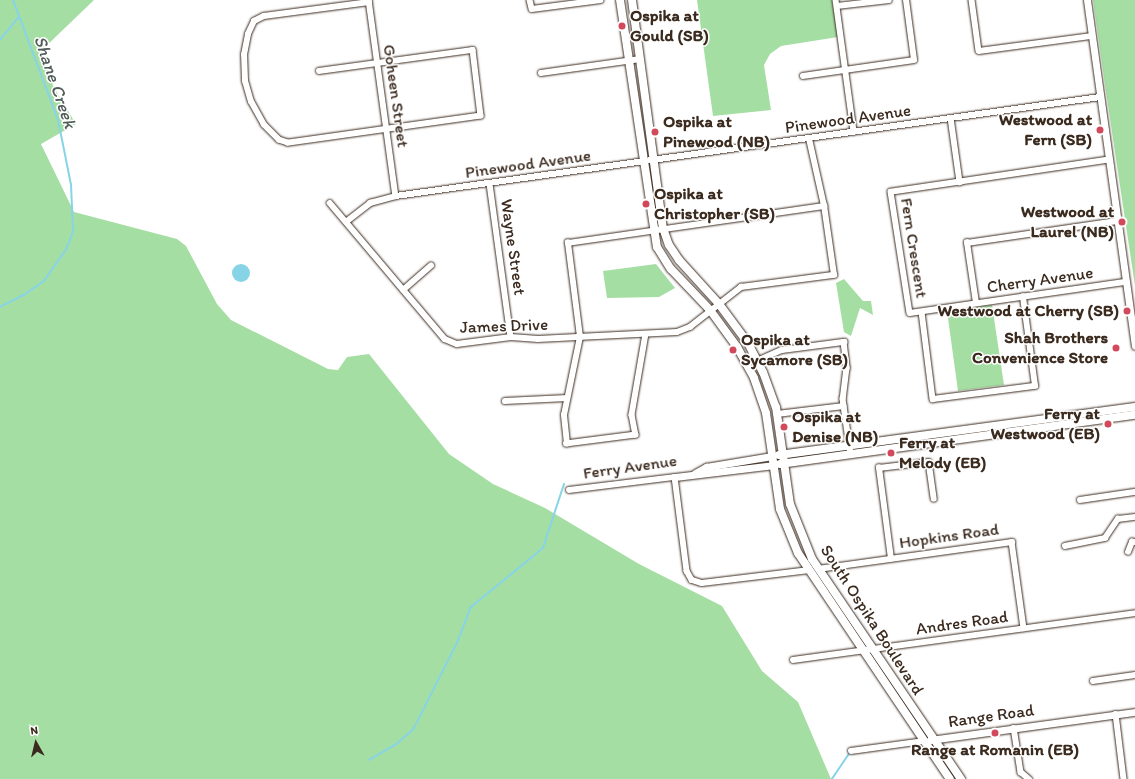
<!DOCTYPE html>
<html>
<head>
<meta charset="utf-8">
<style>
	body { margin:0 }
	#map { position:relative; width:1135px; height:779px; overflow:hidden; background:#fff; font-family:Itim,sans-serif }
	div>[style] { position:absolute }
	.green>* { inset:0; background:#a5dea3 }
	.water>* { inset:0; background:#88d4e7 }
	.round { border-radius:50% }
	.stream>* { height:1.5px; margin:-0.75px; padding:0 0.75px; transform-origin:0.75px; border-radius:0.75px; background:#88d4e7 }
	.roads { filter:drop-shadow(0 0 1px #3b2a1e) drop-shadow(0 0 1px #3b2a1e) }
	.minor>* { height:5.5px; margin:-2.75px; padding:0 2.75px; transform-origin:2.75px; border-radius:2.75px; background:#fff }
	.tertiary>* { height:7px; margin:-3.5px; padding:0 3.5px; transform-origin:3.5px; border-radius:3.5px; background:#fff }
	.secondary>* { height:8px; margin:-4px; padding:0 4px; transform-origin:4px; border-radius:4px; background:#fff }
	.dots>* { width:11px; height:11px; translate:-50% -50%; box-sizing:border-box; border:2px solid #fff; border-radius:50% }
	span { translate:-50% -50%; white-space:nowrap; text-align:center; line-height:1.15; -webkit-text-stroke:3px #fff; paint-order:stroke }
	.poi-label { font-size:17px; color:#3b2a1e; font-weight:700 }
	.left { translate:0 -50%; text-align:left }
	.right { translate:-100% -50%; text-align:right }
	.street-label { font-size:17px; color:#3b2a1e }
	.water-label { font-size:18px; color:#525d5a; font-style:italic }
	.north { position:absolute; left:16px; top:723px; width:40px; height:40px; -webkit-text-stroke:3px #fff; paint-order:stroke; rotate:352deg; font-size:11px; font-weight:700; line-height:16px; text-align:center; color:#3b2a1e }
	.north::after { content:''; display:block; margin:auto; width:14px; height:18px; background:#3b2a1e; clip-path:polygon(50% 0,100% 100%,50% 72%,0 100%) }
</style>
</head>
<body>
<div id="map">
	<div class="green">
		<i style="clip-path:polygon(0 0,94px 0,43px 49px,53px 86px,76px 124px,41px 144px,74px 212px,177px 239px,186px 246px,217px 304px,231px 320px,328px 369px,338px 370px,347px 357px,369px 354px,449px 454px,493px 484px,545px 508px,639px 564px,722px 606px,762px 671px,798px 702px,831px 779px,0 779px)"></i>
		<i style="clip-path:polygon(697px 0,832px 0,838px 37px,781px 46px,770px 54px,764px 65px,771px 110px,713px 116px)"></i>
		<i style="clip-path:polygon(1093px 0,1135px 0,1135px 286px,1106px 92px)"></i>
		<i style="clip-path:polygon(656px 264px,675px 288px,659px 297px,607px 298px,603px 271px)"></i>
		<i style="clip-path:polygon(844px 279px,863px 301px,871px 301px,873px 315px,860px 308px,851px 336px,844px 332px,836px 283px)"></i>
		<i style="clip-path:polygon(992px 305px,1004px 385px,958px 391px,947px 311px)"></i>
	</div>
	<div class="water">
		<i class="round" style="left:232px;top:264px;width:18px;height:18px"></i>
	</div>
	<div class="stream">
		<i style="left:0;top:40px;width:28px;rotate:-51deg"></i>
		<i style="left:0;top:307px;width:27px;rotate:-27deg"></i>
		<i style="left:24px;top:295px;width:24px;rotate:-35deg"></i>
		<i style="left:44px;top:281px;width:38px;rotate:-55deg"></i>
		<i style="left:66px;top:250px;width:19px;rotate:-69deg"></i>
		<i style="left:73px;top:232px;width:47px;rotate:-92.4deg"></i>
		<i style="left:71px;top:185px;width:66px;rotate:-101.3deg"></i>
		<i style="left:58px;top:120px;width:128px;rotate:-110.6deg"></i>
		<i style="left:369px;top:760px;width:30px;rotate:-30deg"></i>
		<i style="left:395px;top:745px;width:23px;rotate:-40deg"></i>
		<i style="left:413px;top:730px;width:97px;rotate:-63.2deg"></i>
		<i style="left:457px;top:643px;width:39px;rotate:-69deg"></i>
		<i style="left:471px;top:607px;width:93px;rotate:-39.3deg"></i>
		<i style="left:543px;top:548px;width:67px;rotate:-71.8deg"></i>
		<i style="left:832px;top:779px;width:32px;rotate:-56deg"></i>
	</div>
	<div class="roads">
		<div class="minor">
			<i style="left:369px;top:0;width:198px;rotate:82.2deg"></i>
			<i style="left:530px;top:0;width:9px;rotate:77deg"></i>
			<i style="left:532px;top:9px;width:69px;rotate:-7.5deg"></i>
			<i style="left:836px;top:0;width:133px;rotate:82.2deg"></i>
			<i style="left:972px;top:0;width:51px;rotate:82.2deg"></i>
			<i style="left:979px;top:51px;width:114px;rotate:-7.6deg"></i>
			<i style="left:837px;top:6px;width:52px;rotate:-6.6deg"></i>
			<i style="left:319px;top:71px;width:155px;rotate:-7.8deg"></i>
			<i style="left:473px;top:50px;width:66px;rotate:83.1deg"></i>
			<i style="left:481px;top:116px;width:195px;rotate:172deg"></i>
			<i style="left:288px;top:143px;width:9px;rotate:-162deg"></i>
			<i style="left:279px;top:140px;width:21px;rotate:-135deg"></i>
			<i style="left:264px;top:125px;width:26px;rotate:-119deg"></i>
			<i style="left:251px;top:102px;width:22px;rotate:-106deg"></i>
			<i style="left:245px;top:81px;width:26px;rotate:-92deg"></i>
			<i style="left:244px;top:55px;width:21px;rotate:-79deg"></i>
			<i style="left:248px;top:34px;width:14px;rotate:-65deg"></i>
			<i style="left:254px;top:21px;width:11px;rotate:-27deg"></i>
			<i style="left:264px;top:16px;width:106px;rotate:-7.6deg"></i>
			<i style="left:541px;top:73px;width:100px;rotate:-8deg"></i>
			<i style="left:803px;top:76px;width:112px;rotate:-8.2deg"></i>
			<i style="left:914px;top:60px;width:61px;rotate:-97.6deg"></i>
			<i style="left:951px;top:118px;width:65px;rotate:82deg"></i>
			<i style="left:1109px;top:160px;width:220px;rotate:171.6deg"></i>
			<i style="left:891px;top:192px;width:122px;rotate:81.1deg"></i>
			<i style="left:910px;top:313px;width:218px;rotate:-8.2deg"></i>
			<i style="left:490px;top:184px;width:154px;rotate:82.2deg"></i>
			<i style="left:330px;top:203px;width:178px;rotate:49.8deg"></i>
			<i style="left:445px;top:339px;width:13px;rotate:23deg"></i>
			<i style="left:457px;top:344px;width:54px;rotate:-7.4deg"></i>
			<i style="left:511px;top:337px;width:27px;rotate:4deg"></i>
			<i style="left:538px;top:339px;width:139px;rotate:-2.9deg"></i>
			<i style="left:677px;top:332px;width:14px;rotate:-21deg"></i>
			<i style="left:690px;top:327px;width:65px;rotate:-38.1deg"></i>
			<i style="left:741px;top:287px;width:94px;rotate:-7.4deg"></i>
			<i style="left:834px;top:275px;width:70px;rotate:-98.2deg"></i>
			<i style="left:824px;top:206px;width:69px;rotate:-102.6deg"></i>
			<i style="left:346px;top:222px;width:31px;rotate:-38deg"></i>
			<i style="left:370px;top:203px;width:27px;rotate:-15deg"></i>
			<i style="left:396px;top:196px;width:711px;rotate:-8deg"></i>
			<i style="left:403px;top:290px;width:37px;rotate:-41deg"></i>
			<i style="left:976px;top:303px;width:61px;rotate:-98.5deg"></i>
			<i style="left:967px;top:243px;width:153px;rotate:-8.3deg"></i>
			<i style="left:922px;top:312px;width:88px;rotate:82.8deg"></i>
			<i style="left:933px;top:399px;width:103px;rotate:-7.3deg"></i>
			<i style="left:1035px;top:386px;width:90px;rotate:-97.7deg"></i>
			<i style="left:646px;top:334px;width:82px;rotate:99.8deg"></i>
			<i style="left:632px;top:415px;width:20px;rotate:79deg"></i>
			<i style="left:636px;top:435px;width:70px;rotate:172.6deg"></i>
			<i style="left:567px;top:444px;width:29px;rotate:-96deg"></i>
			<i style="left:564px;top:415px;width:80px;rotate:-78.4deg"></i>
			<i style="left:580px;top:337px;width:95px;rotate:-97.3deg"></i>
			<i style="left:568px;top:243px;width:259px;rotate:-8.2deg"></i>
			<i style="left:757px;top:361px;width:27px;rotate:-24deg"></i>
			<i style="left:782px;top:350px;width:63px;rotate:-7.4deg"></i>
			<i style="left:844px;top:342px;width:26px;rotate:83deg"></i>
			<i style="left:847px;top:368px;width:31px;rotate:97deg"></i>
			<i style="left:843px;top:399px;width:56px;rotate:81.7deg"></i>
			<i style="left:505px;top:401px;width:62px;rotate:-2.8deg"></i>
			<i style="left:777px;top:414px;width:67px;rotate:-6.8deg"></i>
			<i style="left:569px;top:490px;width:107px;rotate:-7deg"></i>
			<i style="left:675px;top:477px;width:95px;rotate:82.7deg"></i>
			<i style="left:687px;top:571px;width:10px;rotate:61deg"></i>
			<i style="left:692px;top:580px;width:10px;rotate:17deg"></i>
			<i style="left:702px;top:583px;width:108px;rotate:-6.9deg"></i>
			<i style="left:1080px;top:500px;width:56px;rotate:-8.3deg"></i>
			<i style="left:1065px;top:546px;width:41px;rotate:-11.3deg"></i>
			<i style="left:1105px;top:538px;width:23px;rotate:-56deg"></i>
			<i style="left:1118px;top:519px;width:17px;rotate:-7deg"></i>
			<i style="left:1128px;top:552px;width:11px;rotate:-68deg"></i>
			<i style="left:1132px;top:542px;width:3px"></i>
			<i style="left:891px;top:559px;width:92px;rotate:-97.5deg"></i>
			<i style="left:879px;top:468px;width:50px;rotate:-6.8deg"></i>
			<i style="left:929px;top:462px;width:37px;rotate:82deg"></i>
			<i style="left:818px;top:569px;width:196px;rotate:-7.9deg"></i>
			<i style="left:1012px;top:542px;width:87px;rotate:82.1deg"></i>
			<i style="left:793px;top:660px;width:345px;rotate:-7.8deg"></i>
			<i style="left:1093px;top:681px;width:42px;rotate:-8.1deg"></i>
			<i style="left:1116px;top:714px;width:65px;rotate:83deg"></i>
			<i style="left:1014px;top:728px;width:45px;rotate:81deg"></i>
			<i style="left:1021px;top:772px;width:11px;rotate:41deg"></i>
			<i style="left:851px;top:751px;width:74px;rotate:-7.8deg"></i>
		</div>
		<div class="tertiary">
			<i style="left:1087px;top:0;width:349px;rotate:82.1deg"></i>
			<i style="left:695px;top:473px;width:13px;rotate:-29deg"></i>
			<i style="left:706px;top:467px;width:67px;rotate:-9.5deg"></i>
			<i style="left:675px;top:477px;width:100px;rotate:-6.9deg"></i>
			<i style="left:930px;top:740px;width:207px;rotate:-7.8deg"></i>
		</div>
		<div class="secondary">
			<i style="left:620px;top:0;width:250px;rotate:81.5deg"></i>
			<i style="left:657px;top:247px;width:26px;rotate:58deg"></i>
			<i style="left:671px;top:269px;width:57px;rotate:46.4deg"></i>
			<i style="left:710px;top:310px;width:46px;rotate:53.9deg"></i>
			<i style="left:737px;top:347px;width:35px;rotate:61deg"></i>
			<i style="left:754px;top:378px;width:37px;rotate:71deg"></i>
			<i style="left:766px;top:413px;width:97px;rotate:81.7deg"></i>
			<i style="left:780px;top:509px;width:48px;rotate:67.8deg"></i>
			<i style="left:798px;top:553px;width:272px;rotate:56.1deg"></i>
			<i style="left:632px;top:0;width:230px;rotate:82.3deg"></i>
			<i style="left:663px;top:228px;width:18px;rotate:71deg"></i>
			<i style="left:669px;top:245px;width:18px;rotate:56deg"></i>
			<i style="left:679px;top:260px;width:59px;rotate:47.7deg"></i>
			<i style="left:719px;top:304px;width:49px;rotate:53.4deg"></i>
			<i style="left:748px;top:343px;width:33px;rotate:63deg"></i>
			<i style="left:763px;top:372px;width:37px;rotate:70deg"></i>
			<i style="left:776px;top:407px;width:98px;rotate:81.8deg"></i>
			<i style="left:790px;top:504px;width:59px;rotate:68.2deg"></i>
			<i style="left:812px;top:559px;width:266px;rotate:55.9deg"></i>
			<i style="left:779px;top:455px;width:359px;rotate:-7.7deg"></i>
			<i style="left:780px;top:464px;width:358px;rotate:-7.9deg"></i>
		</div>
	</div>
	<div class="dots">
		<i style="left:622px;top:26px;background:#d1495b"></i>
		<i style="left:1100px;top:130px;background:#d1495b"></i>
		<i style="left:655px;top:132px;background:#d1495b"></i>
		<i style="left:646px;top:204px;background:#d1495b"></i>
		<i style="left:1122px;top:222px;background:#d1495b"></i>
		<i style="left:1127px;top:311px;background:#d1495b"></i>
		<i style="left:1116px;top:348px;background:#d1495b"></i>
		<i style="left:733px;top:350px;background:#d1495b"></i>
		<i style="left:1108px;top:424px;background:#d1495b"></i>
		<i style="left:784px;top:427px;background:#d1495b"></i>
		<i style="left:891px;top:453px;background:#d1495b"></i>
		<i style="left:995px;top:733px;background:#d1495b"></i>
	</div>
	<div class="poi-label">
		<span class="left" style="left:630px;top:26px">Ospika at<br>Gould (SB)</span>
		<span class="right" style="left:1092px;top:130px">Westwood at<br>Fern (SB)</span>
		<span class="left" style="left:663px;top:132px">Ospika at<br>Pinewood (NB)</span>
		<span class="left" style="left:654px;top:204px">Ospika at<br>Christopher (SB)</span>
		<span class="right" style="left:1114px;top:222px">Westwood at<br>Laurel (NB)</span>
		<span class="right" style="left:1119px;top:311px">Westwood at Cherry (SB)</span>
		<span class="right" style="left:1108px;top:348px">Shah Brothers<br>Convenience Store</span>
		<span class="left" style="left:741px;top:350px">Ospika at<br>Sycamore (SB)</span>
		<span class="right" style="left:1100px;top:424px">Ferry at<br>Westwood (EB)</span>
		<span class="left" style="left:792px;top:427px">Ospika at<br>Denise (NB)</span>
		<span class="left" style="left:899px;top:453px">Ferry at<br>Melody (EB)</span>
		<span style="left:995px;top:750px">Range at Romanin (EB)</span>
	</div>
	<div class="street-label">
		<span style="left:396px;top:96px;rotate:82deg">Goheen Street</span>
		<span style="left:848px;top:119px;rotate:-8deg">Pinewood Avenue</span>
		<span style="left:528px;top:164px;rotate:-8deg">Pinewood Avenue</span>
		<span style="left:513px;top:247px;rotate:82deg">Wayne Street</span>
		<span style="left:914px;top:248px;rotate:81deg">Fern Crescent</span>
		<span style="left:1040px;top:280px;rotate:-8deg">Cherry Avenue</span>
		<span style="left:504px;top:326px;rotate:-2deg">James Drive</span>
		<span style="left:630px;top:467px;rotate:-8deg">Ferry Avenue</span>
		<span style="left:949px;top:536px;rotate:-8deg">Hopkins Road</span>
		<span style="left:872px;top:620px;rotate:57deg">South Ospika Boulevard</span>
		<span style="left:962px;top:623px;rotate:-8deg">Andres Road</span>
		<span style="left:991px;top:716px;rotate:-8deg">Range Road</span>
	</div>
	<div class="water-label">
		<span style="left:55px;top:82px;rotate:71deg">Shane Creek</span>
	</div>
	<div class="north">N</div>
</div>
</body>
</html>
